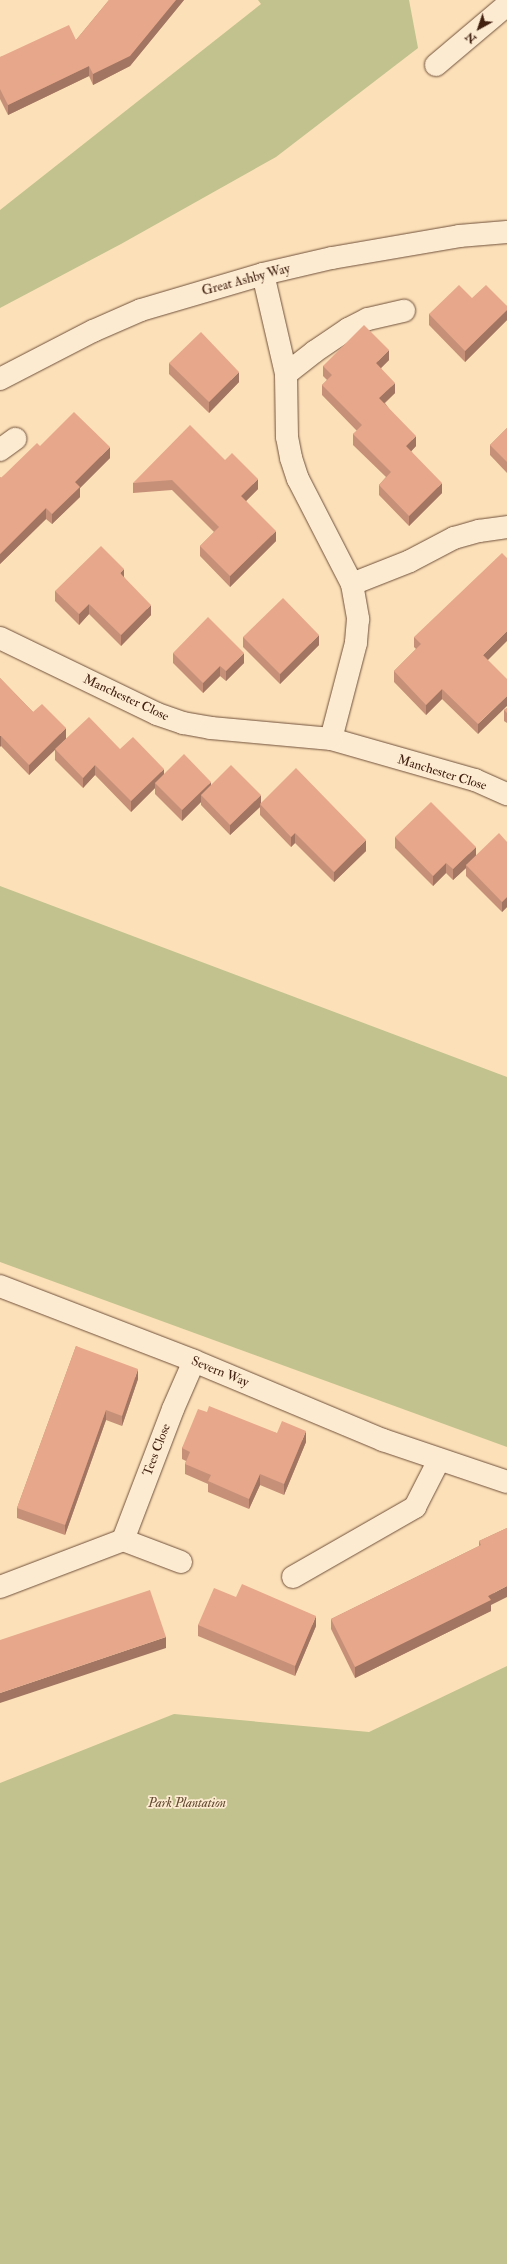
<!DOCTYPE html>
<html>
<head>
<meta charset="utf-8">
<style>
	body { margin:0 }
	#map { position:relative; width:507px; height:2264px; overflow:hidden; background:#fce0b8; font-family:"IM FELL Double Pica",serif }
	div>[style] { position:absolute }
	.green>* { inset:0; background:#c1c28d }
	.roads { filter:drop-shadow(0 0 1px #70513b) drop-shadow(0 0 1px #70513b) }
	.minor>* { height:22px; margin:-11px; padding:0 11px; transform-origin:11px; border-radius:11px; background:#fdebd1 }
	.wall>* { inset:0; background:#c69078 }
	.shaded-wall>* { inset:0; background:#a17561 }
	.building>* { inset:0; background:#e6a78b }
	span { translate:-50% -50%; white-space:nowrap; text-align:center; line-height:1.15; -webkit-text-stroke:3.5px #fdebd1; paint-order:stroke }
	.street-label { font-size:13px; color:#422111 }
	.park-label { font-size:13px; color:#624930; font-style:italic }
	.north { position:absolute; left:459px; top:8px; width:40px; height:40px; -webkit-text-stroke:3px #fdebd1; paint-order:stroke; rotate:220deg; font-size:11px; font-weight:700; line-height:16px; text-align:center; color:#422111 }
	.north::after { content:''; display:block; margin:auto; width:14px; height:18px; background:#422111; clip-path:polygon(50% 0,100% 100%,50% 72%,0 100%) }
</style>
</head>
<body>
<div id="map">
	<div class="green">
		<i style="clip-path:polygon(258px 0,409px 0,418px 48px,276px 157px,121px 244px,0 308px,0 210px,261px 4px)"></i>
		<i style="clip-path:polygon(0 886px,507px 1077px,507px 1447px,0 1262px)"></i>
		<i style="clip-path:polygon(507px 1666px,507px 2264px,0 2264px,0 1783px,174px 1714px,369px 1732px)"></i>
	</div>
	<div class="roads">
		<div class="minor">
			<i style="left:436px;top:65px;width:93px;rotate:-40.2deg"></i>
			<i style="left:263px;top:274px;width:103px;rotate:77deg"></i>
			<i style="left:286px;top:374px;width:63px;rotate:89.1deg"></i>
			<i style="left:287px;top:437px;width:21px;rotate:79deg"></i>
			<i style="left:291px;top:458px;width:22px;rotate:72deg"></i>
			<i style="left:298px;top:479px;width:118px;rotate:62.8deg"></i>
			<i style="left:352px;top:584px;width:36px;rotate:80deg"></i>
			<i style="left:358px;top:619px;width:24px;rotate:95deg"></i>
			<i style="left:356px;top:643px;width:99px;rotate:104.6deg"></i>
			<i style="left:331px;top:739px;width:150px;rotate:15.9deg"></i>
			<i style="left:475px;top:780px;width:35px;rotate:24deg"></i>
			<i style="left:286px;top:374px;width:36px;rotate:-38deg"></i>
			<i style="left:314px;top:352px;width:41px;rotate:-34.1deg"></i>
			<i style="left:348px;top:329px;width:22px;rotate:-27deg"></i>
			<i style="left:368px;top:319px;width:37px;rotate:-13deg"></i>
			<i style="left:0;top:379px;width:105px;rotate:-27.3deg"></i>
			<i style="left:93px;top:331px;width:52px;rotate:-23.6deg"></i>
			<i style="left:141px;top:310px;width:127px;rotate:-16.4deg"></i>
			<i style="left:263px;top:274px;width:71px;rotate:-13.1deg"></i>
			<i style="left:332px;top:258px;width:129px;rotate:-9.8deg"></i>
			<i style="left:459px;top:236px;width:48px;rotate:-4.8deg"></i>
			<i style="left:0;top:450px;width:19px;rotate:-36deg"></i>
			<i style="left:352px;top:584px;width:62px;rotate:-21.6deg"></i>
			<i style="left:410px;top:561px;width:50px;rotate:-27.6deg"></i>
			<i style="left:454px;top:538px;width:26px;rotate:-16deg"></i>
			<i style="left:479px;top:531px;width:28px;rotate:-8deg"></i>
			<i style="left:0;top:638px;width:174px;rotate:25.8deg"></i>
			<i style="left:157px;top:714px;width:28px;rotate:19deg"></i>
			<i style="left:183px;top:723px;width:28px;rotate:10deg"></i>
			<i style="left:211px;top:728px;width:121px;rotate:5.2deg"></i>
			<i style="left:0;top:1286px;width:208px;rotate:21.1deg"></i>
			<i style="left:194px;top:1361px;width:205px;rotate:22.7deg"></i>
			<i style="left:383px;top:1440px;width:131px;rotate:18.7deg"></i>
			<i style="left:123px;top:1540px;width:62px;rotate:20.8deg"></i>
			<i style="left:293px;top:1577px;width:141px;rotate:-29.8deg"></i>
			<i style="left:415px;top:1507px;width:53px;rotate:-62.9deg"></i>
			<i style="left:0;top:1587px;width:132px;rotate:-20.9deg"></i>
			<i style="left:123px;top:1540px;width:140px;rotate:-69.1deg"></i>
			<i style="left:173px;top:1409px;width:52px;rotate:-66.4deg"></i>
		</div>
	</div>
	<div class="wall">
		<i style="clip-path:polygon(109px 0,184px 0,130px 66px,93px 85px,89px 76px,8px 115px,0 99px,0 57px,76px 40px)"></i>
		<i style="clip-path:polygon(472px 298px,507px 306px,507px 320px,465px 362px,429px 325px,429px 314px)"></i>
		<i style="clip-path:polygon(389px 360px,381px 368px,395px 393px,385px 403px,416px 446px,411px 451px,442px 493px,409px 526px,379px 495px,379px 485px,386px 477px,353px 445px,353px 434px,357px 431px,322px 395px,322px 385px,327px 380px,323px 376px,323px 366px)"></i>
		<i style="clip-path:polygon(169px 363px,239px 382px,209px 413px,169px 374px)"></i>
		<i style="clip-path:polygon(507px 428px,507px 473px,490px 455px,490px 445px)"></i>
		<i style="clip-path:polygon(40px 446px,110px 458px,80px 488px,80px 497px,52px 524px,46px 519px,0 564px,0 477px,1px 478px)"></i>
		<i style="clip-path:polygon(225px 460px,258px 489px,246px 501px,276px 541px,230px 587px,200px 556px,200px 546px,214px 532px,172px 490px,133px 493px,133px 483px)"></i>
		<i style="clip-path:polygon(124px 577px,151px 615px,121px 646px,89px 614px,79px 625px,55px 601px,55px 591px)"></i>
		<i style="clip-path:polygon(243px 637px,319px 645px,280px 684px,243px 647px)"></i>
		<i style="clip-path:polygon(414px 637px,488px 660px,478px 734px,442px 699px,426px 715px,394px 682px,394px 671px,416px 649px,414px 647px)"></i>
		<i style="clip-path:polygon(173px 653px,244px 663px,226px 681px,220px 676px,203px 693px,173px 663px)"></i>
		<i style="clip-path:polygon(0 678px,33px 712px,66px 739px,29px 775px,1px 746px)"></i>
		<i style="clip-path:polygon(507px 708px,507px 723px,504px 721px,504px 710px)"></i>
		<i style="clip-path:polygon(55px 749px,120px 749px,164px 774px,211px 785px,261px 803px,366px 851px,334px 882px,295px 843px,291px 847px,260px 815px,260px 807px,230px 835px,201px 805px,201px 802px,182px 821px,155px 794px,155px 788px,131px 812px,95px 775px,83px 788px,55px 760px)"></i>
		<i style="clip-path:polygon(395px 837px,476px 856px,507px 842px,507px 907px,502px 912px,466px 876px,466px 868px,453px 880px,446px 873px,433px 886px,395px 848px)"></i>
		<i style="clip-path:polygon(76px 1346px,138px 1379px,122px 1426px,106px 1420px,65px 1535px,17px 1518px,17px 1508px)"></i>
		<i style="clip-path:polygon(207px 1412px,306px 1442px,284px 1495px,260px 1485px,249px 1509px,208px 1492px,208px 1484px,185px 1474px,185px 1464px,186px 1461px,182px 1459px,182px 1448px)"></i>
		<i style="clip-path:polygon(507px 1528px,491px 1605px,491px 1611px,355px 1678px,331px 1629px,331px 1619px,479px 1546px,479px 1541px)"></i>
		<i style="clip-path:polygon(236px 1597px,316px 1626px,295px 1676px,198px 1636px,198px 1625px)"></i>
	</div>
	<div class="shaded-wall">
		<i style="clip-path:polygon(176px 0,184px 0,130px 66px,93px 85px,93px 74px)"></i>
		<i style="clip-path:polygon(89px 66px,89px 76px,8px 115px,8px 105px)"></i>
		<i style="clip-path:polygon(507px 310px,507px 320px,465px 362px,465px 351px)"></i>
		<i style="clip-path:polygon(389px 350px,389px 360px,376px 373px,376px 363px)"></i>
		<i style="clip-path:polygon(239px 372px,239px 382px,209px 413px,209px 402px)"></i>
		<i style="clip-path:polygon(395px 383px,395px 393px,379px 408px,379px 398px)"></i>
		<i style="clip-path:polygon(416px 436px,416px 446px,406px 457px,406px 446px)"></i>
		<i style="clip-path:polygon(110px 447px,110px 458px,80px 488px,80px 497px,52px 524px,52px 514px,75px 482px)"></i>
		<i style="clip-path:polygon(258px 479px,258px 489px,241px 506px,241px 496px)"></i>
		<i style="clip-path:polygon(442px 483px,442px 493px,409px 526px,409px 516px)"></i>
		<i style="clip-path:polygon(46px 508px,46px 519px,0 564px,0 554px)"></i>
		<i style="clip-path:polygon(276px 531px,276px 541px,230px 587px,230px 576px)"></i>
		<i style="clip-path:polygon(124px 569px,124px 579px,120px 573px)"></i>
		<i style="clip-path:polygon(89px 604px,89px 614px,79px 625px,79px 614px)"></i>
		<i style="clip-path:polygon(151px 605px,151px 615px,121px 646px,121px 635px)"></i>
		<i style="clip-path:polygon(507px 631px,507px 641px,483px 665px,483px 655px)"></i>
		<i style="clip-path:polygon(319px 635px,319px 645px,280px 684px,280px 674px)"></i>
		<i style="clip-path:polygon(244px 653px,244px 663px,226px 681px,226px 671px)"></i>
		<i style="clip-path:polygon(220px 666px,220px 676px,203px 693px,203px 683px)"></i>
		<i style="clip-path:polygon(442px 689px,442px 699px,426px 715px,426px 705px)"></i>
		<i style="clip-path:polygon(507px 696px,507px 706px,478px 734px,478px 724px)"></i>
		<i style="clip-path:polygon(66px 728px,66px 739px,29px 775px,29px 765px)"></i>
		<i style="clip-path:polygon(0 736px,1px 736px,1px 746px,0 747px)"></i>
		<i style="clip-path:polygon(95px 765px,95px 775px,83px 788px,83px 778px)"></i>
		<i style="clip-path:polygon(164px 769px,164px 779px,155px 783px,155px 788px,131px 812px,131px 801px)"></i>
		<i style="clip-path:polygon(211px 782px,211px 792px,201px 795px,201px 802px,182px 821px,182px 810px)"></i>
		<i style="clip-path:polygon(261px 795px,261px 805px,260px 804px,260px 807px,230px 835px,230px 825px)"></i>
		<i style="clip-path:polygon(295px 833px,295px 843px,291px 847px,291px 837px)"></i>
		<i style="clip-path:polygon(366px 840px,366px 851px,334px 882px,334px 872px)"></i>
		<i style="clip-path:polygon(476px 847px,476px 858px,466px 865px,466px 868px,453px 880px,453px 869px)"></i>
		<i style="clip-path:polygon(446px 863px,446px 873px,433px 886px,433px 876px)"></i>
		<i style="clip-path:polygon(507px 897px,507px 907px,502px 912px,502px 902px)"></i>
		<i style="clip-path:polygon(138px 1369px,138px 1379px,122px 1426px,122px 1416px)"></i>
		<i style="clip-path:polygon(106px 1410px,106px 1420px,65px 1535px,65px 1525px)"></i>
		<i style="clip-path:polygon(306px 1431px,306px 1442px,284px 1495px,284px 1484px)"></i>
		<i style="clip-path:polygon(260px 1474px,260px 1485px,249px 1509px,249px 1499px)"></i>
		<i style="clip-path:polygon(507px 1586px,507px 1597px,491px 1605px,491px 1611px,355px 1678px,355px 1667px,488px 1596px)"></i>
		<i style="clip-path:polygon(316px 1616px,316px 1626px,295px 1676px,295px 1666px)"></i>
		<i style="clip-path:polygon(166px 1637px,166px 1648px,0 1703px,0 1693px)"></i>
	</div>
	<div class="building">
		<i style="clip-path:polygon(109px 0,176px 0,130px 56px,93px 74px,89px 66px,8px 105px,0 89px,0 57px,69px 25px,76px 40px)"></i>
		<i style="clip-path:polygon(459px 285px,472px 298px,486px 285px,507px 306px,507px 310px,465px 351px,429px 314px)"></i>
		<i style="clip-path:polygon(364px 325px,389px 350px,376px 363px,395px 383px,379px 398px,416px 436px,406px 446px,442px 483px,409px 516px,379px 485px,391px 472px,353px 434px,362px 425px,322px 385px,332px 375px,323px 366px)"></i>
		<i style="clip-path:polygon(201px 332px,239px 372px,209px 402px,169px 363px)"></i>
		<i style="clip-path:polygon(74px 412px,110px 447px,75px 482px,80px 487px,52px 514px,46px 508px,0 554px,0 477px,1px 478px,37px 443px,40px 446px)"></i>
		<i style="clip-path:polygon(190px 425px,225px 460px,232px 453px,258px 479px,241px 496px,276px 531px,230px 576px,200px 546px,219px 527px,172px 480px,133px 483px)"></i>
		<i style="clip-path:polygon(507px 428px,507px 462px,490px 445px)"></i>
		<i style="clip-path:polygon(101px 546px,124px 569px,120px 573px,151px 605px,121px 635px,89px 604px,79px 614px,55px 591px)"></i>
		<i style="clip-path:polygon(502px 553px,507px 558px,507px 631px,483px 655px,507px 679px,507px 696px,478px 724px,442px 689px,426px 705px,394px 671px,421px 644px,414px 637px)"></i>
		<i style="clip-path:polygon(283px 598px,319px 635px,280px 674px,243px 637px)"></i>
		<i style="clip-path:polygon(208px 617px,244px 653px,226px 671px,220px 666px,203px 683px,173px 653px)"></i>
		<i style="clip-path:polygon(0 678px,33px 712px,42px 704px,66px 728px,29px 765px,1px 736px,0 736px)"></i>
		<i style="clip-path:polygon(507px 708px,507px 713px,504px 710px)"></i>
		<i style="clip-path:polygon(89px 717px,120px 749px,133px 737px,164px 769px,131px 801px,95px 765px,83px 778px,55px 749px)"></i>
		<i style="clip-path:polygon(184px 754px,211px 782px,182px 810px,155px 783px)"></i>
		<i style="clip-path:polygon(231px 765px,261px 795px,230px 825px,201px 795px)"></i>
		<i style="clip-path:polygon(296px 768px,366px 840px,334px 872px,295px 833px,291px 837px,260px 804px)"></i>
		<i style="clip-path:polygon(431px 802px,476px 847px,453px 869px,446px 863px,433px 876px,395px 837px)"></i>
		<i style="clip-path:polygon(499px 833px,507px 842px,507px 897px,502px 902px,466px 865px)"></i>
		<i style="clip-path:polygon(76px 1346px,138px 1369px,122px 1416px,106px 1410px,65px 1525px,17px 1508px)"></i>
		<i style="clip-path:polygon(209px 1406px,277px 1433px,282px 1421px,306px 1431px,284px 1484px,260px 1474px,249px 1499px,208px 1481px,211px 1475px,185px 1464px,190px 1452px,182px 1448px,198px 1409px,207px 1412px)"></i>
		<i style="clip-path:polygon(507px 1528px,507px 1586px,488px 1596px,491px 1600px,355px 1667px,331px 1619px,481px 1545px,479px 1541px)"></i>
		<i style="clip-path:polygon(242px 1584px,316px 1616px,295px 1666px,198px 1625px,214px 1588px,236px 1597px)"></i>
		<i style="clip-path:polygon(150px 1590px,166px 1637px,0 1693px,0 1640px)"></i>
	</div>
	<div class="street-label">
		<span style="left:246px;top:280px;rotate:-15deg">Great Ashby Way</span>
		<span style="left:126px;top:698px;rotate:25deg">Manchester Close</span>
		<span style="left:442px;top:773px;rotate:17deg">Manchester Close</span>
		<span style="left:220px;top:1372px;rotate:22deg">Severn Way</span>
		<span style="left:157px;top:1450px;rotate:-69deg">Tees Close</span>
	</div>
	<div class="park-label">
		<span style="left:187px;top:1803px">Park Plantation</span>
	</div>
	<div class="north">N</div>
</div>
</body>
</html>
